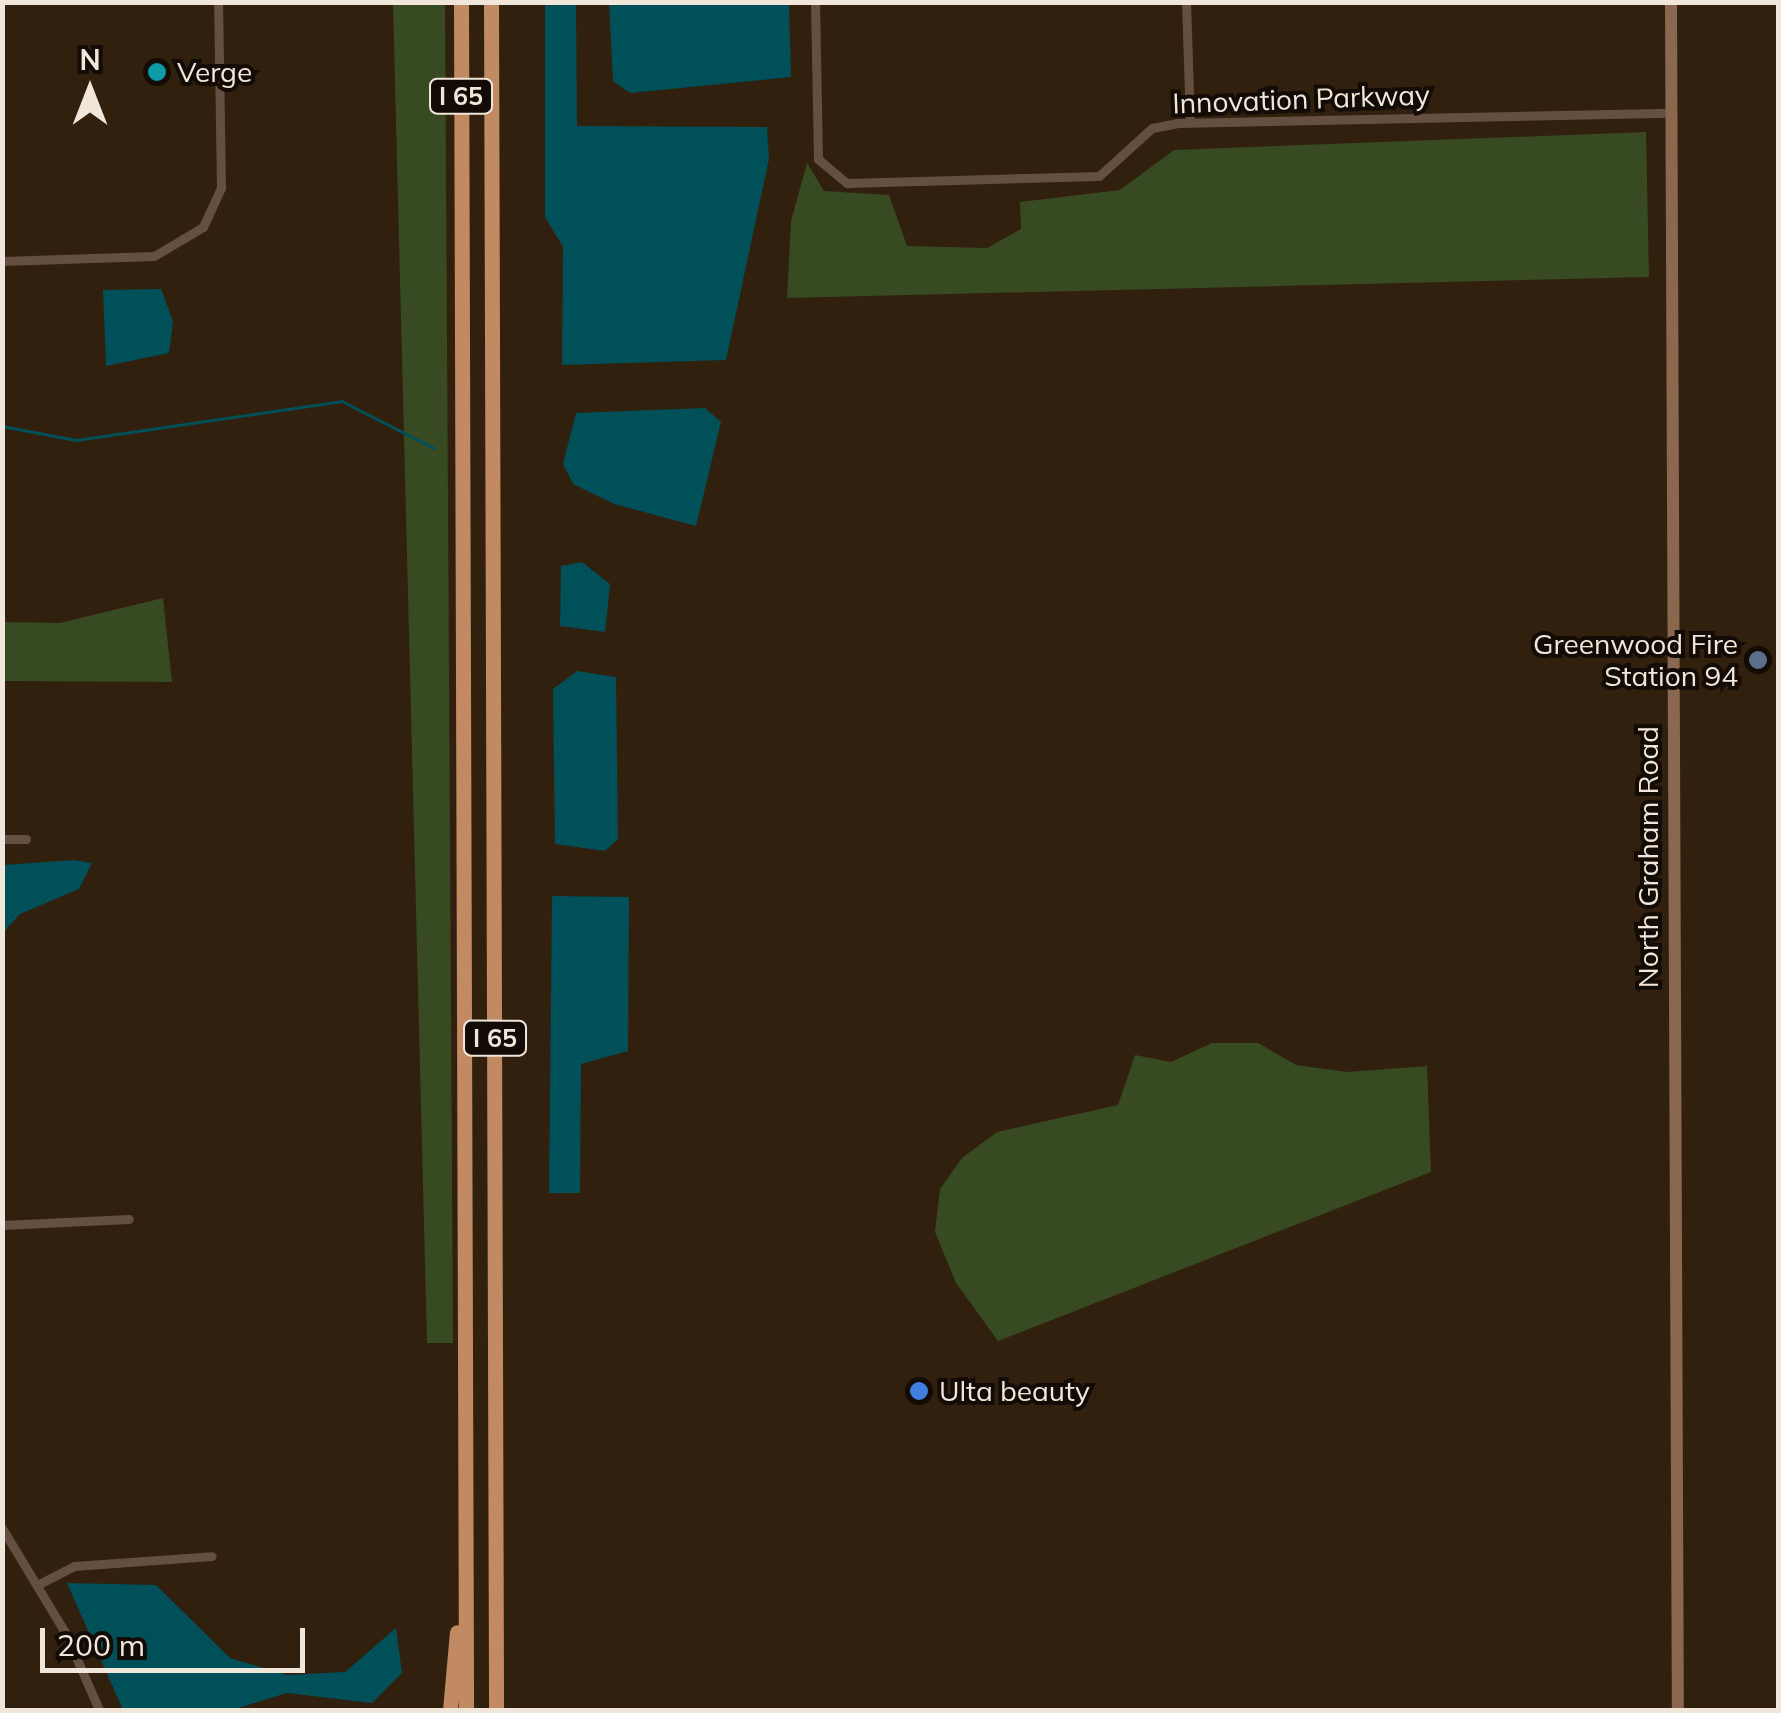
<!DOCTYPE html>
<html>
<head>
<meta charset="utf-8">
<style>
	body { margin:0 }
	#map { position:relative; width:1781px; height:1713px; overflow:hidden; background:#30200d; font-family:Mulish,sans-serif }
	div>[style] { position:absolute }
	.green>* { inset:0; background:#384a22 }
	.water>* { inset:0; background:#005059 }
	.stream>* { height:2.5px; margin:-1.25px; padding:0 1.25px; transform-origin:1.25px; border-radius:1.25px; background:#005059 }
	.street>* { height:9px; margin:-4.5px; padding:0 4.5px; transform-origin:4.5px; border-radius:4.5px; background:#654f40 }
	.secondary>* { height:12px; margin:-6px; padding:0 6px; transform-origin:6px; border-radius:6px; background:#8a674f }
	.highway>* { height:15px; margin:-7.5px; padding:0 7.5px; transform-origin:7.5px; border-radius:7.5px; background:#c18a63 }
	.dots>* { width:28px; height:28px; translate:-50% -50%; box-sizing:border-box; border:5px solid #130b05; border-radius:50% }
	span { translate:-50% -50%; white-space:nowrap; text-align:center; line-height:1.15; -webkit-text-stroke:8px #130b05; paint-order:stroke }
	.shield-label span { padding:2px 8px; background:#130b05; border:2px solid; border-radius:8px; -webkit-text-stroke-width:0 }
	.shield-label { font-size:25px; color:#f1e6da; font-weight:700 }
	.poi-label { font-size:28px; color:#f1e6da }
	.left { translate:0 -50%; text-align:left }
	.right { translate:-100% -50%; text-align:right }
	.street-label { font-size:28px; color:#f1e6da }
	.frame { position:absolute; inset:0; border:5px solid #f1e6da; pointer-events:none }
	.north { position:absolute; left:40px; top:40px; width:100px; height:100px; -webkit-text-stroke:8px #130b05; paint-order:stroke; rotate:0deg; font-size:28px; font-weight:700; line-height:40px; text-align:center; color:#f1e6da }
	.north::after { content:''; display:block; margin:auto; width:35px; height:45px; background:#f1e6da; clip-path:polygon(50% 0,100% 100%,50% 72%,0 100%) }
	.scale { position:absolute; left:40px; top:1628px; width:265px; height:45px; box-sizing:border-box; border:5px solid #f1e6da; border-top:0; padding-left:12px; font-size:30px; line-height:35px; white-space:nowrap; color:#f1e6da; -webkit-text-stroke:8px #130b05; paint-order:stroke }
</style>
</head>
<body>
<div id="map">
	<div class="green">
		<i style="clip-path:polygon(393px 3px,445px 3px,453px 1343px,427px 1343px)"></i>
		<i style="clip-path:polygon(1646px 132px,1649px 277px,787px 298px,791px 221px,807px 163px,824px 191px,889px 195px,907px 246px,987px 248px,1021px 229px,1020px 202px,1120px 190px,1174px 150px)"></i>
		<i style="clip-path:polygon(163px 598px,172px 682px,3px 681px,3px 622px,60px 623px)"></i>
		<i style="clip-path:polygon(1212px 1043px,1258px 1043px,1296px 1065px,1347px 1072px,1427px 1066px,1431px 1172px,998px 1341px,956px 1283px,935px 1232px,940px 1189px,962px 1158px,997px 1132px,1118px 1105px,1135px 1055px,1171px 1062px)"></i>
	</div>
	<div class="water">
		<i style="clip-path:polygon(545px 3px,576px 3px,577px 126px,767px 127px,769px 159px,726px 360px,562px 365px,563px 247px,545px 217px)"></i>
		<i style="clip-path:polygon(609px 3px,789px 3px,791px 77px,630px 93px,613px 81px)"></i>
		<i style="clip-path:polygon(161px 289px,173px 321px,169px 353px,106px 366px,103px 290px)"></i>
		<i style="clip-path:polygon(705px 408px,721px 422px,696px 526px,614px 504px,573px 484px,563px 464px,576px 413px)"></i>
		<i style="clip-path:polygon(582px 562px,610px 584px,605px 632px,560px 626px,561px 566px)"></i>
		<i style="clip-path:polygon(577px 671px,616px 677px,618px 839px,605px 851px,555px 844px,553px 689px)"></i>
		<i style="clip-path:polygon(74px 860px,92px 863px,79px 889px,20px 914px,3px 933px,3px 865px)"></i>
		<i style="clip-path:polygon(552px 896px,629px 897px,628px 1051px,581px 1064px,580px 1193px,549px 1193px)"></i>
		<i style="clip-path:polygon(67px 1583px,156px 1585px,230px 1658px,287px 1675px,345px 1672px,396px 1628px,402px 1673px,372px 1703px,287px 1693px,232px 1710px,123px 1710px)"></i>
	</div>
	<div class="stream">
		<i style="left:2px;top:426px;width:75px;rotate:10.7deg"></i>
		<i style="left:76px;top:440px;width:269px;rotate:-8.3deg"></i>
		<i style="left:342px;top:401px;width:103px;rotate:27.1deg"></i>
	</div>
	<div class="street">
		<i style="left:815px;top:2px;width:157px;rotate:88.9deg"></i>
		<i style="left:818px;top:159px;width:38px;rotate:40deg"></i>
		<i style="left:847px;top:183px;width:252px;rotate:-1.6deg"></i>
		<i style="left:1099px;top:176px;width:72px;rotate:-42.2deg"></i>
		<i style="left:1152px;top:128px;width:25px;rotate:-11deg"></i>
		<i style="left:1177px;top:123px;width:494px;rotate:-1.2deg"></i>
		<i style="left:1186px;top:2px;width:121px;rotate:88.1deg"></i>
		<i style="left:2px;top:261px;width:152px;rotate:-1.9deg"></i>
		<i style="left:154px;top:256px;width:57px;rotate:-30.6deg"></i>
		<i style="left:203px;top:227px;width:43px;rotate:-65.2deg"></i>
		<i style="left:221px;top:188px;width:186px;rotate:-90.9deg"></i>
		<i style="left:2px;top:839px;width:24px"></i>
		<i style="left:2px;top:1225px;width:127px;rotate:-2.7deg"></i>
		<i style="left:2px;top:1528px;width:124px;rotate:58.9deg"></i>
		<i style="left:66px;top:1634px;width:83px;rotate:66.5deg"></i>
		<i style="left:39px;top:1584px;width:39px;rotate:-27deg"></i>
		<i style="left:74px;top:1566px;width:138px;rotate:-4.1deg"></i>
	</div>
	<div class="secondary">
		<i style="left:1671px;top:2px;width:1708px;rotate:89.77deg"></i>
	</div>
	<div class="highway">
		<i style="left:461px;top:2px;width:1708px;rotate:89.83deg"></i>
		<i style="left:491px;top:2px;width:1708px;rotate:89.83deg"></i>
		<i style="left:450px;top:1710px;width:78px;rotate:-84.9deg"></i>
	</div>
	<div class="dots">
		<i style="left:157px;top:72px;background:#0f9aa8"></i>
		<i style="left:1758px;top:660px;background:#5c6f8a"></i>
		<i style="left:919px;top:1391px;background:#3f7fe0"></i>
	</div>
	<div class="shield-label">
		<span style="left:461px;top:96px">I 65</span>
		<span style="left:495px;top:1038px">I 65</span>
	</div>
	<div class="poi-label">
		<span class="left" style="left:177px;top:72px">Verge</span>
		<span class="right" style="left:1738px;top:660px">Greenwood Fire<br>Station 94</span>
		<span class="left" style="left:939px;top:1391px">Ulta beauty</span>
	</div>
	<div class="street-label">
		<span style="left:1301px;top:99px;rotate:-2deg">Innovation Parkway</span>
		<span style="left:1648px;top:857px;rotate:-90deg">North Graham Road</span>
	</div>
	<div class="frame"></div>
	<div class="north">N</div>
	<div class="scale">200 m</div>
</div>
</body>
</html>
